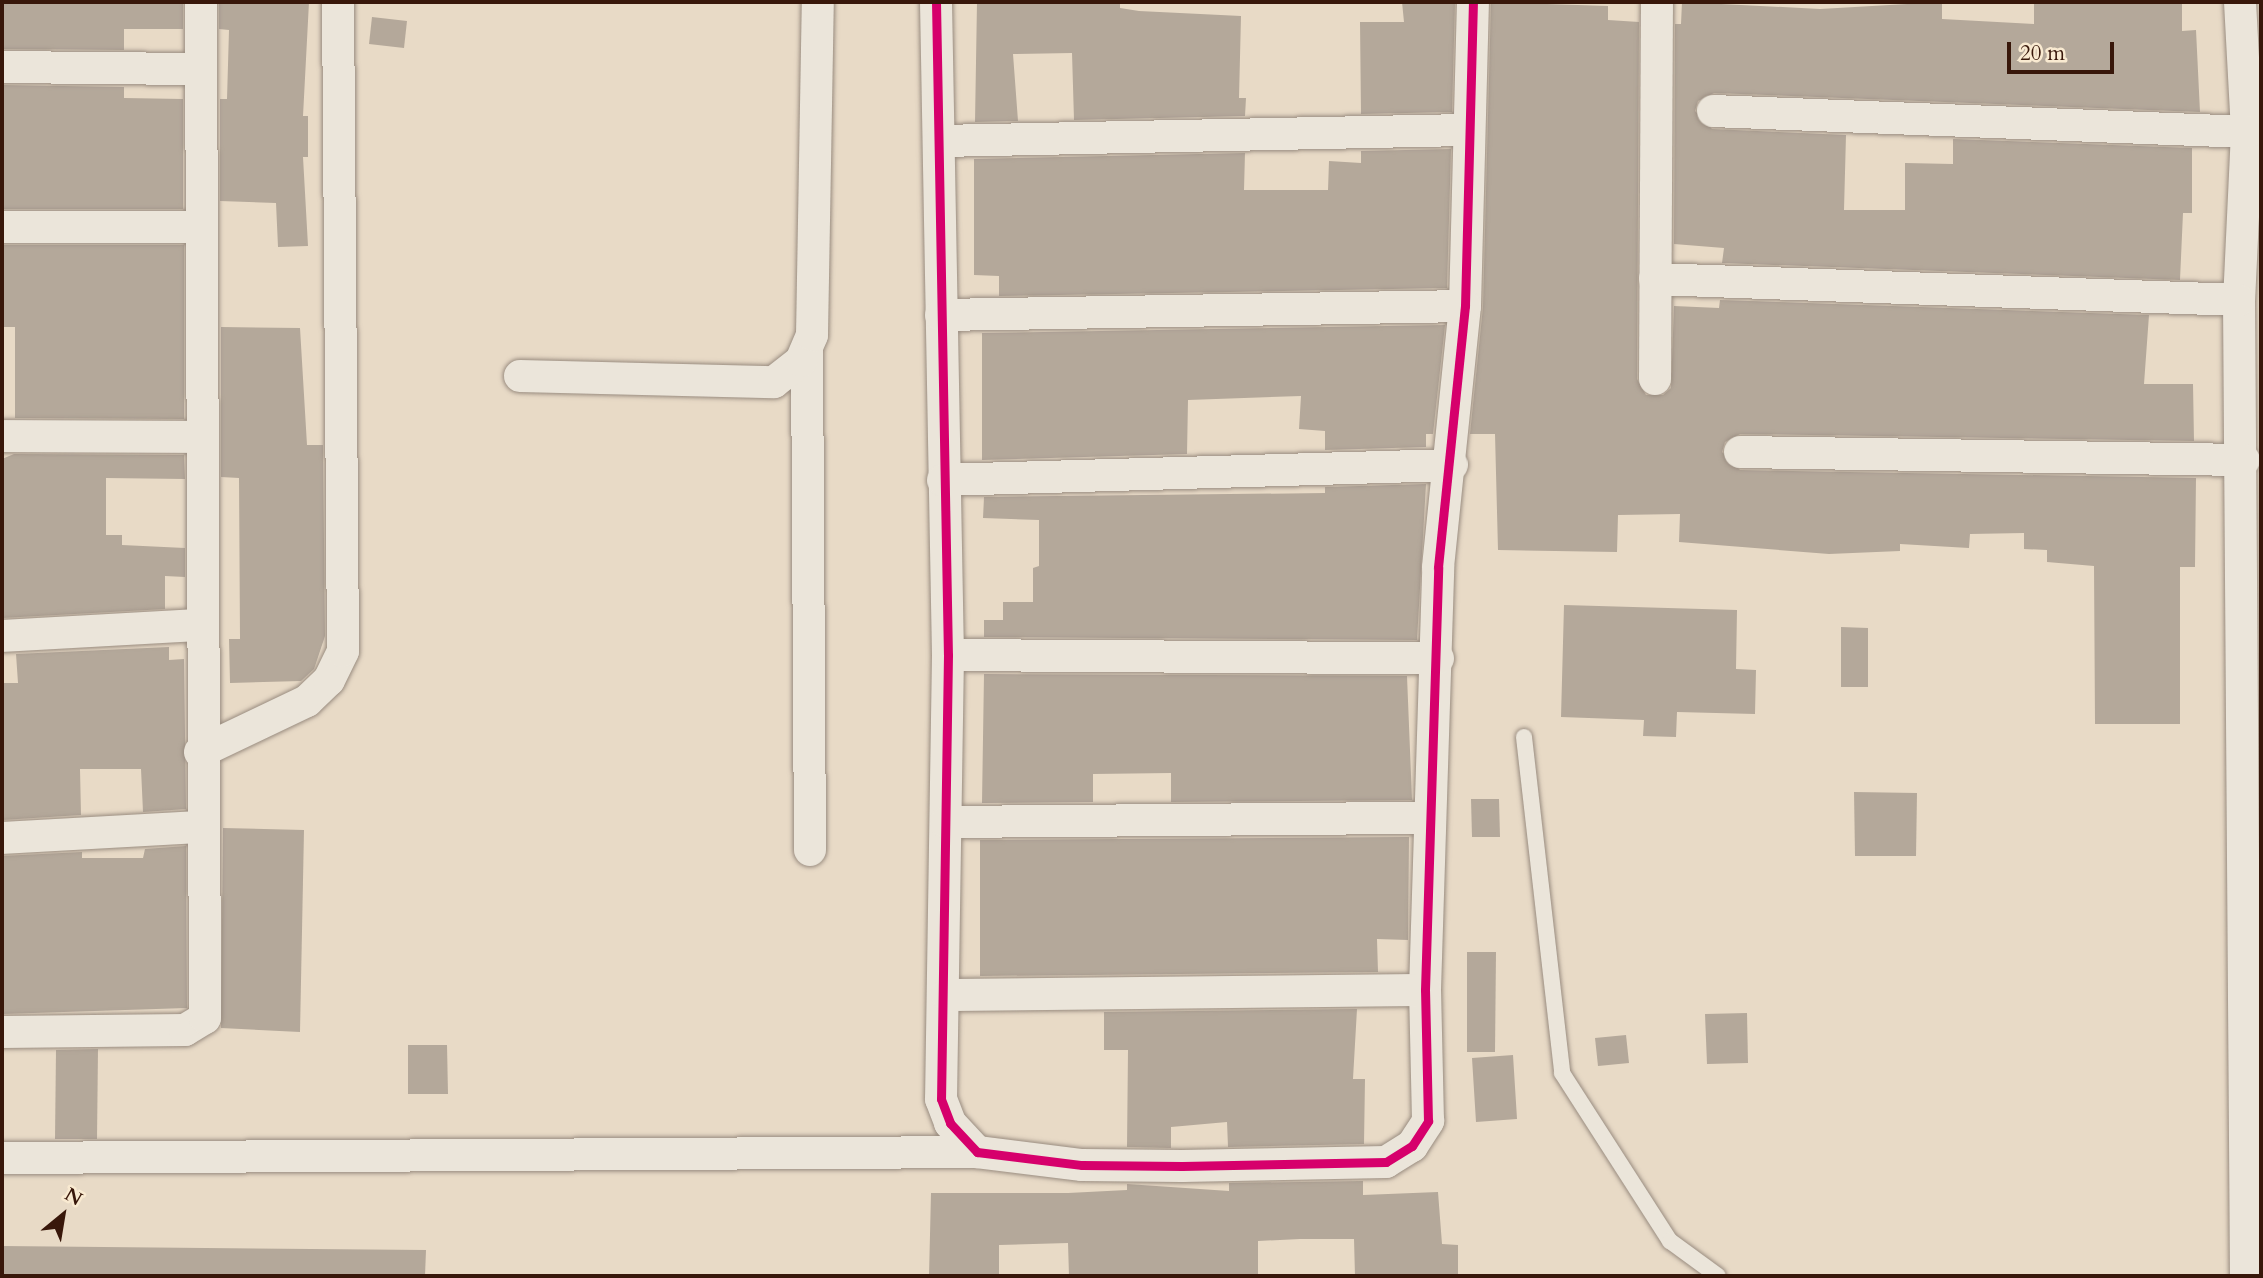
<!DOCTYPE html>
<html>
<head>
<meta charset="utf-8">
<style>
	body { margin:0 }
	#map { position:relative; width:2263px; height:1278px; overflow:hidden; background:#e8dac6; font-family:Cardo,serif }
	div>[style] { position:absolute }
	.building>* { inset:0; background:#b4a89a }
	.roads { filter:drop-shadow(0 0 2px #998c80) drop-shadow(0 0 2px #998c80) }
	.service>* { height:16px; margin:-8px; padding:0 8px; transform-origin:8px; border-radius:8px; background:#ebe5da }
	.minor>* { height:32px; margin:-16px; padding:0 16px; transform-origin:16px; border-radius:16px; background:#ebe5da }
	.cycleway>* { height:9px; margin:-4.5px; padding:0 4.5px; transform-origin:4.5px; border-radius:4.5px; background:#d6006c }
	span { translate:-50% -50%; white-space:nowrap; text-align:center; line-height:1.15; -webkit-text-stroke:6px #f9ead1; paint-order:stroke }
	.frame { position:absolute; inset:0; border:4px solid #38170a; pointer-events:none }
	.north { position:absolute; left:28px; top:1180px; width:70px; height:70px; -webkit-text-stroke:5px #f9ead1; paint-order:stroke; rotate:30deg; font-size:19px; font-weight:700; line-height:28px; text-align:center; color:#38170a }
	.north::after { content:''; display:block; margin:auto; width:24px; height:32px; background:#38170a; clip-path:polygon(50% 0,100% 100%,50% 72%,0 100%) }
	.scale { position:absolute; left:2007px; top:42px; width:107px; height:32px; box-sizing:border-box; border:4px solid #38170a; border-top:0; padding-left:9px; font-size:21px; line-height:24px; white-space:nowrap; color:#38170a; -webkit-text-stroke:5px #f9ead1; paint-order:stroke }
</style>
</head>
<body>
<div id="map">
	<div class="building">
		<i style="clip-path:polygon(2px 2px,183px 2px,183px 29px,124px 29px,124px 50px,2px 49px)"></i>
		<i style="clip-path:polygon(219px 2px,309px 2px,303px 116px,308px 116px,308px 157px,303px 157px,308px 246px,278px 247px,276px 203px,220px 201px,220px 99px,227px 99px,229px 30px,219px 29px)"></i>
		<i style="clip-path:polygon(977px 2px,1120px 2px,1120px 8px,1139px 11px,1241px 16px,1239px 98px,1246px 98px,1245px 116px,1074px 120px,1072px 53px,1013px 54px,1018px 121px,975px 122px)"></i>
		<i style="clip-path:polygon(1402px 2px,1455px 2px,1452px 112px,1361px 114px,1360px 22px,1404px 22px)"></i>
		<i style="clip-path:polygon(1491px 2px,1608px 6px,1608px 20px,1639px 22px,1637px 379px,1646px 395px,1663px 395px,1671px 388px,1674px 306px,1719px 308px,1720px 300px,2149px 315px,2144px 384px,2193px 384px,2194px 441px,1740px 434px,1725px 442px,1722px 452px,1740px 470px,2196px 478px,2195px 567px,2180px 567px,2180px 724px,2095px 724px,2094px 566px,2047px 562px,2047px 550px,2024px 549px,2024px 533px,1970px 534px,1969px 548px,1900px 544px,1900px 551px,1829px 554px,1679px 542px,1680px 514px,1618px 515px,1617px 552px,1498px 550px,1495px 434px,1470px 434px,1483px 307px)"></i>
		<i style="clip-path:polygon(1682px 2px,1820px 9px,1942px 2px,1942px 19px,2034px 24px,2034px 2px,2182px 2px,2182px 31px,2196px 30px,2200px 112px,1714px 93px,1698px 101px,1695px 111px,1712px 129px,1846px 135px,1844px 210px,1905px 210px,1905px 163px,1953px 164px,1953px 139px,2192px 148px,2192px 213px,2183px 213px,2180px 280px,1722px 263px,1724px 248px,1674px 244px,1675px 24px,1681px 24px)"></i>
		<i style="clip-path:polygon(372px 17px,407px 21px,404px 48px,369px 44px)"></i>
		<i style="clip-path:polygon(2px 85px,124px 87px,124px 98px,183px 99px,183px 209px,2px 209px)"></i>
		<i style="clip-path:polygon(1451px 149px,1447px 288px,999px 296px,999px 276px,974px 275px,974px 159px,1245px 153px,1244px 190px,1328px 190px,1329px 161px,1361px 163px,1361px 151px)"></i>
		<i style="clip-path:polygon(2px 245px,184px 245px,184px 419px,15px 418px,15px 327px,2px 327px)"></i>
		<i style="clip-path:polygon(1445px 325px,1433px 434px,1426px 434px,1426px 447px,1325px 450px,1325px 431px,1299px 429px,1301px 396px,1188px 400px,1187px 454px,982px 460px,982px 333px)"></i>
		<i style="clip-path:polygon(221px 327px,300px 328px,307px 445px,323px 445px,325px 636px,314px 669px,301px 681px,230px 683px,229px 639px,240px 639px,239px 478px,221px 477px)"></i>
		<i style="clip-path:polygon(14px 454px,184px 455px,185px 479px,106px 478px,106px 535px,122px 535px,122px 545px,185px 548px,185px 577px,165px 576px,165px 609px,2px 618px,2px 459px)"></i>
		<i style="clip-path:polygon(1426px 484px,1417px 640px,984px 637px,984px 620px,1003px 620px,1003px 602px,1033px 602px,1033px 568px,1039px 566px,1039px 520px,983px 518px,984px 497px,1325px 493px,1325px 487px)"></i>
		<i style="clip-path:polygon(1564px 605px,1737px 610px,1736px 669px,1756px 670px,1755px 714px,1677px 712px,1676px 737px,1643px 736px,1644px 720px,1561px 717px)"></i>
		<i style="clip-path:polygon(1841px 627px,1868px 628px,1868px 687px,1841px 687px)"></i>
		<i style="clip-path:polygon(169px 647px,169px 660px,184px 659px,186px 809px,143px 812px,141px 769px,80px 769px,81px 815px,2px 820px,2px 683px,18px 683px,16px 654px)"></i>
		<i style="clip-path:polygon(984px 674px,1407px 676px,1412px 800px,1171px 802px,1171px 773px,1093px 774px,1093px 802px,982px 803px)"></i>
		<i style="clip-path:polygon(1854px 792px,1917px 793px,1916px 856px,1855px 856px)"></i>
		<i style="clip-path:polygon(1471px 799px,1499px 799px,1500px 837px,1472px 837px)"></i>
		<i style="clip-path:polygon(223px 828px,304px 830px,300px 1032px,221px 1028px)"></i>
		<i style="clip-path:polygon(1409px 837px,1408px 940px,1377px 939px,1378px 972px,980px 976px,980px 840px)"></i>
		<i style="clip-path:polygon(186px 846px,187px 1008px,2px 1014px,2px 856px,82px 852px,82px 858px,143px 858px,145px 849px)"></i>
		<i style="clip-path:polygon(1467px 952px,1496px 952px,1495px 1052px,1467px 1052px)"></i>
		<i style="clip-path:polygon(1357px 1009px,1353px 1079px,1365px 1079px,1364px 1144px,1228px 1147px,1227px 1122px,1171px 1127px,1171px 1148px,1127px 1147px,1128px 1050px,1104px 1050px,1104px 1012px)"></i>
		<i style="clip-path:polygon(1747px 1013px,1748px 1063px,1707px 1064px,1705px 1014px)"></i>
		<i style="clip-path:polygon(1626px 1035px,1629px 1063px,1598px 1066px,1595px 1038px)"></i>
		<i style="clip-path:polygon(408px 1045px,447px 1045px,448px 1094px,408px 1094px)"></i>
		<i style="clip-path:polygon(98px 1049px,97px 1139px,55px 1139px,56px 1050px)"></i>
		<i style="clip-path:polygon(1513px 1055px,1517px 1119px,1476px 1122px,1472px 1058px)"></i>
		<i style="clip-path:polygon(1363px 1181px,1363px 1195px,1438px 1192px,1442px 1244px,1458px 1245px,1458px 1276px,1355px 1276px,1354px 1239px,1300px 1239px,1258px 1241px,1258px 1276px,1069px 1276px,1068px 1243px,999px 1245px,999px 1276px,929px 1276px,931px 1193px,1068px 1193px,1127px 1190px,1127px 1184px,1229px 1191px,1229px 1183px)"></i>
		<i style="clip-path:polygon(2px 1246px,426px 1250px,425px 1276px,2px 1276px)"></i>
	</div>
	<div class="roads">
		<div class="service">
			<i style="left:1524px;top:737px;width:338px;rotate:83.5deg"></i>
			<i style="left:1562px;top:1073px;width:200px;rotate:57.3deg"></i>
			<i style="left:1670px;top:1241px;width:59px;rotate:36.1deg"></i>
		</div>
		<div class="minor">
			<i style="left:936px;top:2px;width:653px;rotate:88.95deg"></i>
			<i style="left:948px;top:655px;width:444px;rotate:90.9deg"></i>
			<i style="left:941px;top:1099px;width:26px;rotate:69deg"></i>
			<i style="left:950px;top:1123px;width:40px;rotate:47deg"></i>
			<i style="left:977px;top:1152px;width:106px;rotate:7.1deg"></i>
			<i style="left:1082px;top:1165px;width:100px;rotate:0.6deg"></i>
			<i style="left:1182px;top:1166px;width:204px;rotate:-1.1deg"></i>
			<i style="left:1386px;top:1162px;width:31px;rotate:-32deg"></i>
			<i style="left:1412px;top:1146px;width:30px;rotate:-57deg"></i>
			<i style="left:1428px;top:1121px;width:131px;rotate:-91.3deg"></i>
			<i style="left:1425px;top:990px;width:423px;rotate:-88.2deg"></i>
			<i style="left:1438px;top:567px;width:262px;rotate:-84.1deg"></i>
			<i style="left:1465px;top:306px;width:304px;rotate:-88.5deg"></i>
			<i style="left:2240px;top:2px;width:130px;rotate:86.9deg"></i>
			<i style="left:2247px;top:132px;width:168px;rotate:92.7deg"></i>
			<i style="left:2239px;top:300px;width:976px;rotate:89.59deg"></i>
			<i style="left:2px;top:67px;width:197px;rotate:0.6deg"></i>
			<i style="left:1713px;top:111px;width:534px;rotate:2.25deg"></i>
			<i style="left:940px;top:141px;width:527px;rotate:-1.2deg"></i>
			<i style="left:2px;top:227px;width:198px"></i>
			<i style="left:1655px;top:279px;width:584px;rotate:2.06deg"></i>
			<i style="left:941px;top:315px;width:524px;rotate:-0.98deg"></i>
			<i style="left:807px;top:349px;width:501px;rotate:89.66deg"></i>
			<i style="left:520px;top:376px;width:254px;rotate:1.4deg"></i>
			<i style="left:774px;top:382px;width:34px;rotate:-38deg"></i>
			<i style="left:801px;top:361px;width:28px;rotate:-67deg"></i>
			<i style="left:812px;top:335px;width:333px;rotate:-89deg"></i>
			<i style="left:1655px;top:379px;width:377px;rotate:-89.7deg"></i>
			<i style="left:2px;top:436px;width:197px;rotate:0.3deg"></i>
			<i style="left:1740px;top:452px;width:504px;rotate:0.91deg"></i>
			<i style="left:943px;top:480px;width:509px;rotate:-1.69deg"></i>
			<i style="left:2px;top:636px;width:198px;rotate:-3.2deg"></i>
			<i style="left:948px;top:655px;width:490px;rotate:0.4deg"></i>
			<i style="left:200px;top:752px;width:119px;rotate:-25.5deg"></i>
			<i style="left:307px;top:701px;width:30px;rotate:-44deg"></i>
			<i style="left:329px;top:680px;width:32px;rotate:-64deg"></i>
			<i style="left:343px;top:651px;width:649px;rotate:-90.44deg"></i>
			<i style="left:946px;top:822px;width:483px;rotate:-0.5deg"></i>
			<i style="left:2px;top:838px;width:199px;rotate:-3.2deg"></i>
			<i style="left:947px;top:995px;width:478px;rotate:-0.6deg"></i>
			<i style="left:2px;top:1032px;width:183px;rotate:-0.6deg"></i>
			<i style="left:185px;top:1030px;width:23px;rotate:-31deg"></i>
			<i style="left:205px;top:1018px;width:1016px;rotate:-90.23deg"></i>
			<i style="left:2px;top:1158px;width:975px;rotate:-0.35deg"></i>
		</div>
	</div>
	<div class="cycleway">
		<i style="left:936px;top:2px;width:653px;rotate:88.95deg"></i>
		<i style="left:948px;top:655px;width:444px;rotate:90.9deg"></i>
		<i style="left:941px;top:1099px;width:26px;rotate:69deg"></i>
		<i style="left:950px;top:1123px;width:40px;rotate:47deg"></i>
		<i style="left:977px;top:1152px;width:106px;rotate:7.1deg"></i>
		<i style="left:1082px;top:1165px;width:100px;rotate:0.6deg"></i>
		<i style="left:1182px;top:1166px;width:204px;rotate:-1.1deg"></i>
		<i style="left:1386px;top:1162px;width:31px;rotate:-32deg"></i>
		<i style="left:1412px;top:1146px;width:30px;rotate:-57deg"></i>
		<i style="left:1428px;top:1121px;width:131px;rotate:-91.3deg"></i>
		<i style="left:1425px;top:990px;width:423px;rotate:-88.2deg"></i>
		<i style="left:1438px;top:567px;width:262px;rotate:-84.1deg"></i>
		<i style="left:1465px;top:306px;width:304px;rotate:-88.5deg"></i>
	</div>
	<div class="frame"></div>
	<div class="north">N</div>
	<div class="scale">20 m</div>
</div>
</body>
</html>
